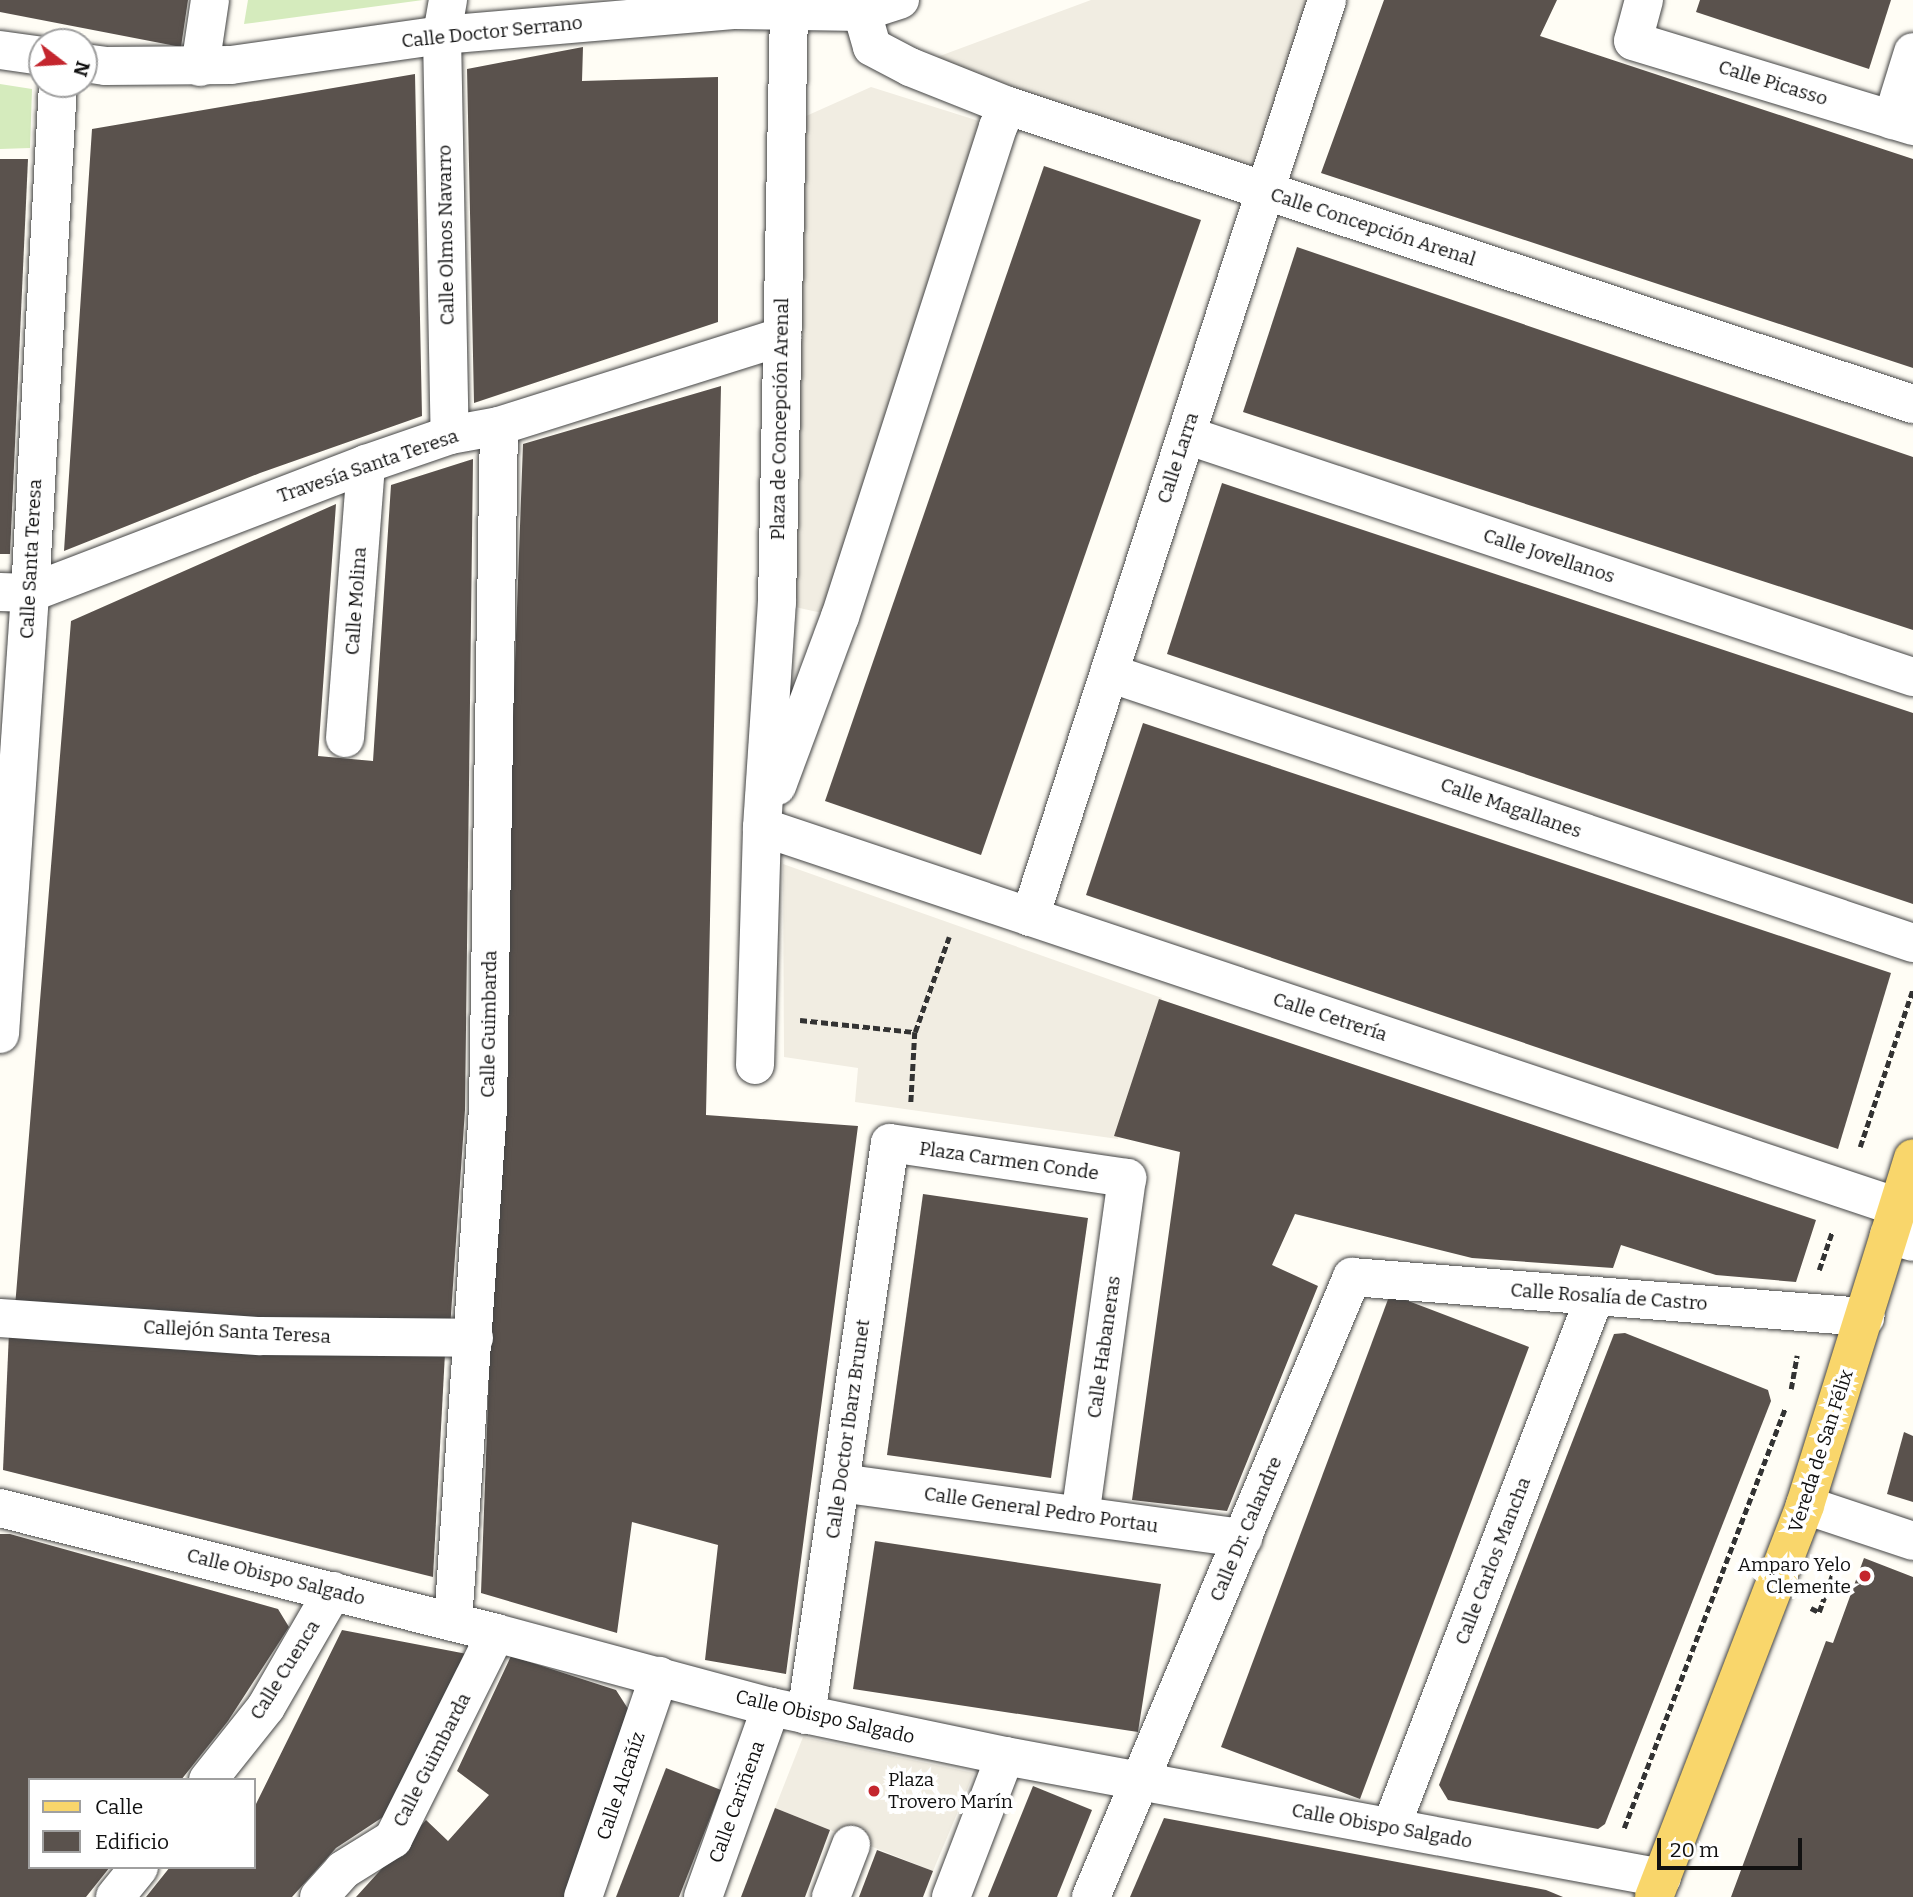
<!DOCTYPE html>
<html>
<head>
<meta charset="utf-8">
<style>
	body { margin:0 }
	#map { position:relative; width:1913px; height:1897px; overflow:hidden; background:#fffdf5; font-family:Bitter,serif }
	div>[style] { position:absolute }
	.green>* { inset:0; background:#d5ebbd }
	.plaza>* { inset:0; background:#f1ede2 }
	.building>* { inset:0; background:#5a524d }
	.path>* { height:4.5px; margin-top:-2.25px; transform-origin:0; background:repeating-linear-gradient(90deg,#333 0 7px,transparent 0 10.5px) }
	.roads { filter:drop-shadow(0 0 2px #444) drop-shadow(0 0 2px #444) }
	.minor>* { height:38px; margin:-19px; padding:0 19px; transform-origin:19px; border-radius:19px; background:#fff }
	.major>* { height:38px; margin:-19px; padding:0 19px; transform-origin:19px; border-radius:19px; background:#f9d66b }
	.dots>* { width:19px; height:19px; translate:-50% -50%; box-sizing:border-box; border:4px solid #fff; border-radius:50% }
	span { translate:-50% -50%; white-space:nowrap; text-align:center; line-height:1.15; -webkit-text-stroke:7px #fff; paint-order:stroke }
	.street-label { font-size:19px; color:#111 }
	.poi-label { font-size:19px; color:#111 }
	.right { translate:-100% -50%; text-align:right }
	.left { translate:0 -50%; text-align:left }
	.legend { position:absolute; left:28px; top:1778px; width:228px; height:91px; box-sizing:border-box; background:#fff; border:2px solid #a0a0a0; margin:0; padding:9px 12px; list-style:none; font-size:21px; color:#111 }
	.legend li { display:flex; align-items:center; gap:14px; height:35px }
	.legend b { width:35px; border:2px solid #a0a0a0 }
	.north { position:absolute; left:28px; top:28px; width:70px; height:70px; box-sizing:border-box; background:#fff; border:2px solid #a0a0a0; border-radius:50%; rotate:107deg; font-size:19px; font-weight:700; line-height:28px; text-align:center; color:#111 }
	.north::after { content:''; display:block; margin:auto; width:24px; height:32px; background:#c4262e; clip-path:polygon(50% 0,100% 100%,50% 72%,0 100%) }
	.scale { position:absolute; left:1657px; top:1838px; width:145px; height:32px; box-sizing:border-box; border:4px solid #111; border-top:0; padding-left:9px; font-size:21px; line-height:24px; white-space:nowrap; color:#111; -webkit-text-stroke:5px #fff; paint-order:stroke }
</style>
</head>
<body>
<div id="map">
	<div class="green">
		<i style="clip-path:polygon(248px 0,423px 0,244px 24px)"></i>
		<i style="clip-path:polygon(0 84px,32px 89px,30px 148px,0 149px)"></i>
	</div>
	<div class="plaza">
		<i style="clip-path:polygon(1091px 0,1327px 0,1265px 192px,910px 67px)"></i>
		<i style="clip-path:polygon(871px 87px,998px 127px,840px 617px,777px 603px,786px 125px)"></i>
		<i style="clip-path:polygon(783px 864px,1162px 998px,1118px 1139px,855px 1102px,858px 1068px,784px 1057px)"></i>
		<i style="clip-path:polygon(803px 1737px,974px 1773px,933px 1871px,775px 1808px)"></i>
	</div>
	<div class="building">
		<i style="clip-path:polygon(0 0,188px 0,181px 47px,0 12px)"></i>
		<i style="clip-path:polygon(1384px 0,1557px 0,1540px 36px,1913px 159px,1913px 368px,1321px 173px)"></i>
		<i style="clip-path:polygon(1700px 0,1891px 0,1869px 69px,1696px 12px)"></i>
		<i style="clip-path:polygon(583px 47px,582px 81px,718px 77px,718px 322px,474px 403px,467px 69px)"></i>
		<i style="clip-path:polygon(415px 74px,422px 416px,260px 473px,64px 551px,92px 129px)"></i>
		<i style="clip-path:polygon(0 159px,28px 159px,10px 554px,0 554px)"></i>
		<i style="clip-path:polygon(1044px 166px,1201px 220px,981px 855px,825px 801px)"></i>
		<i style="clip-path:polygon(1297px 247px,1913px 457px,1913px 630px,1243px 412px)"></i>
		<i style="clip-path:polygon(721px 386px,706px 1115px,858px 1126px,786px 1674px,705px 1660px,718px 1545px,632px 1522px,617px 1633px,481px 1593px,523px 444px)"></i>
		<i style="clip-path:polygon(473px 459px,465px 1110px,450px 1329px,15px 1307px,71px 621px,336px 504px,318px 756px,373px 761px,391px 485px)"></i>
		<i style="clip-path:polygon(1222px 483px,1913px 713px,1913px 904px,1167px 654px)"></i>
		<i style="clip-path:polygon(1143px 723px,1891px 973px,1838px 1149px,1086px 895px)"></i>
		<i style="clip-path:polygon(1159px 999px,1816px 1220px,1796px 1282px,1716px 1275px,1621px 1245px,1613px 1268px,1472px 1258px,1295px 1214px,1272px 1265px,1318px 1286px,1227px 1511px,1132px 1500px,1180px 1152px,1114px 1136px)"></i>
		<i style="clip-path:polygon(923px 1194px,1088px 1218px,1051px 1478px,887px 1455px)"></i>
		<i style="clip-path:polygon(1390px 1294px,1529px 1347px,1360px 1799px,1221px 1747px)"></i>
		<i style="clip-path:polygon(9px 1332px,445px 1353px,433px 1577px,3px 1470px)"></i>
		<i style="clip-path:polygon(1625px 1333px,1768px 1390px,1771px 1401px,1605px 1824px,1598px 1829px,1448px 1800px,1439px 1785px,1614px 1334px)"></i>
		<i style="clip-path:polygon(1904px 1432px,1913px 1436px,1913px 1502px,1887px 1494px)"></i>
		<i style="clip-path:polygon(0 1534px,10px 1534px,278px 1609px,289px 1627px,228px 1721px,181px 1780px,30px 1780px,30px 1867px,110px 1867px,86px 1897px,0 1897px)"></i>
		<i style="clip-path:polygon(875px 1541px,1161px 1584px,1138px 1732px,853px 1689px)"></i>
		<i style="clip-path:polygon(1864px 1558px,1913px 1577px,1913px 1897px,1731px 1897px,1826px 1641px,1833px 1643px)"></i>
		<i style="clip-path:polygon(342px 1630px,467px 1654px,383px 1817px,336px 1848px,292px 1897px,146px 1897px,170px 1867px,254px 1867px,254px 1808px)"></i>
		<i style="clip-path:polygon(511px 1656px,616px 1690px,632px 1715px,566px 1897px,356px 1897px,426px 1820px,448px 1841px,489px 1795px,457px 1771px)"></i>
		<i style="clip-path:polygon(666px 1768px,721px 1790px,679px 1897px,616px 1897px)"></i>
		<i style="clip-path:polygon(1033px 1786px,1092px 1810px,1057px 1897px,988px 1897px)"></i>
		<i style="clip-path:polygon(775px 1808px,830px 1830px,805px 1897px,741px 1897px)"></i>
		<i style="clip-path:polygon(1164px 1818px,1546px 1890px,1563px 1897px,1130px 1897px)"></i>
		<i style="clip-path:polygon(877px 1850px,933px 1871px,923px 1897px,859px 1897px)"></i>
	</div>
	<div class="path">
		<i style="left:800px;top:1020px;width:116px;rotate:6deg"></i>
		<i style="left:915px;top:1032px;width:71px;rotate:93.2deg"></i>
		<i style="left:915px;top:1032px;width:101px;rotate:-70.3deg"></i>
		<i style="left:1860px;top:1147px;width:167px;rotate:-71.5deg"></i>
		<i style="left:1819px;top:1270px;width:40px;rotate:-71.1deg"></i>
		<i style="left:1791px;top:1389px;width:34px;rotate:-80deg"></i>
		<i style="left:1811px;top:1608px;width:9px;rotate:27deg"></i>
		<i style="left:1819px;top:1612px;width:53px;rotate:-70.2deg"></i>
		<i style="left:1624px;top:1828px;width:450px;rotate:-69deg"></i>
	</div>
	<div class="roads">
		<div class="minor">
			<i style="left:448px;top:0;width:36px;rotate:100deg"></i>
			<i style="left:442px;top:35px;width:400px;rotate:88.9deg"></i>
			<i style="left:1644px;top:0;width:42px;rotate:105deg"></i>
			<i style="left:1633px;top:41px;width:293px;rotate:16.9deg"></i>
			<i style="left:862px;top:12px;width:36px;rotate:74deg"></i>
			<i style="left:872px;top:47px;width:43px;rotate:27.8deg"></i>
			<i style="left:910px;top:67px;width:105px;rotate:21.7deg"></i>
			<i style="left:1008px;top:106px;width:953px;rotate:18.23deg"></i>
			<i style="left:0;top:50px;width:42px;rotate:8.1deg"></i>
			<i style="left:84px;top:63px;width:21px;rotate:8deg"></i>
			<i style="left:105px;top:66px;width:126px;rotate:-0.5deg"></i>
			<i style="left:231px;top:65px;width:213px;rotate:-8.1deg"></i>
			<i style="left:442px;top:35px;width:295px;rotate:-4.9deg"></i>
			<i style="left:736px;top:10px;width:126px;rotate:0.9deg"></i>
			<i style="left:862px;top:12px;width:40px;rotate:-18deg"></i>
			<i style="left:200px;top:67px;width:68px;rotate:-81.5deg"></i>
			<i style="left:1892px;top:120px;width:71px;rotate:-72.8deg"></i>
			<i style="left:1186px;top:435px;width:766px;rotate:18.41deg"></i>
			<i style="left:0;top:592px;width:30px;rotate:2deg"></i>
			<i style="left:30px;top:593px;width:360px;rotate:-21deg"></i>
			<i style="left:366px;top:464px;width:89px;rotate:-19deg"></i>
			<i style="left:450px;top:435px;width:50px;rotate:-10.4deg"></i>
			<i style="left:499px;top:426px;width:297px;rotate:-17.5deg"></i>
			<i style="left:1109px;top:673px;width:848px;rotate:18.56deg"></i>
			<i style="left:345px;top:738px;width:275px;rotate:-85.6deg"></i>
			<i style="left:777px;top:786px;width:180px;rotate:-69.6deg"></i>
			<i style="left:840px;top:617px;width:515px;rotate:-72.13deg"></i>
			<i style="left:998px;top:127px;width:23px;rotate:-65deg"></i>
			<i style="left:762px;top:827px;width:1198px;rotate:18.5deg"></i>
			<i style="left:1030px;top:917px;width:964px;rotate:-72.05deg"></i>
			<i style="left:0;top:1034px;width:442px;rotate:-86.1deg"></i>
			<i style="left:30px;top:593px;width:510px;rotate:-86.85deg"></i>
			<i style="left:755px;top:1065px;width:238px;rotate:-88.3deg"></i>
			<i style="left:762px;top:827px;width:225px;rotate:-86.2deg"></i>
			<i style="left:777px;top:603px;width:592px;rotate:-88.84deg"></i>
			<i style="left:1889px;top:1235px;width:25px;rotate:16deg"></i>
			<i style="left:0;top:1318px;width:261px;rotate:4deg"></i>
			<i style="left:260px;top:1336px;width:214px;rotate:0.5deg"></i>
			<i style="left:840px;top:1483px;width:407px;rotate:7.8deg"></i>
			<i style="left:1805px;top:1505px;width:114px;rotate:18.4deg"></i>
			<i style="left:0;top:1508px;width:512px;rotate:14.14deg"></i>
			<i style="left:496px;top:1633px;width:285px;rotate:15.1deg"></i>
			<i style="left:771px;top:1707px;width:239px;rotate:11.8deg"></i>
			<i style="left:1005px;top:1756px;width:668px;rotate:10.52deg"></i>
			<i style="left:453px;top:1622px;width:514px;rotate:-86.1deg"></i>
			<i style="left:488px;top:1109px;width:683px;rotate:-89.08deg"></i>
			<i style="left:806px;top:1715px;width:578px;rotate:-81.65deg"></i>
			<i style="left:890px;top:1143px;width:240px;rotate:8.4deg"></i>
			<i style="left:1127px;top:1178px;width:340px;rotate:97.9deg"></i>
			<i style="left:208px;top:1780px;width:93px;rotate:-51.5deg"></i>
			<i style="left:266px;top:1707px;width:134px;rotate:-60deg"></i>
			<i style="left:1391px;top:1827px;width:569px;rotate:-68.98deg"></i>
			<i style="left:115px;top:1897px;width:38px;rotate:-51deg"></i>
			<i style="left:319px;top:1897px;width:36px;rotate:-48deg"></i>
			<i style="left:343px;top:1870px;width:59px;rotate:-31.8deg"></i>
			<i style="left:393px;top:1839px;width:230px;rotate:-63.4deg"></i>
			<i style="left:583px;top:1897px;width:234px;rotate:-71deg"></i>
			<i style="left:703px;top:1897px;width:202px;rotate:-70.3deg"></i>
			<i style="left:831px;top:1897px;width:56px;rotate:-69deg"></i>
			<i style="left:951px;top:1897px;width:151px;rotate:-69deg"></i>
			<i style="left:1091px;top:1897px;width:673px;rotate:-67.17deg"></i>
			<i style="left:1352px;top:1277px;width:515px;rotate:4.46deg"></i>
		</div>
		<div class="major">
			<i style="left:1654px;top:1897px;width:420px;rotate:-68.9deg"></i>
			<i style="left:1805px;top:1505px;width:363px;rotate:-72.7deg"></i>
		</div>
	</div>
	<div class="dots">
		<i style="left:1865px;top:1576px;background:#c4262e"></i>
		<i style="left:874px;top:1791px;background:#c4262e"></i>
	</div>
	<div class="street-label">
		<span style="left:492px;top:32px;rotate:-6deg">Calle Doctor Serrano</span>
		<span style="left:1773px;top:83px;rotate:17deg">Calle Picasso</span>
		<span style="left:1373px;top:227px;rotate:18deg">Calle Concepción Arenal</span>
		<span style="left:446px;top:235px;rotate:-91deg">Calle Olmos Navarro</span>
		<span style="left:780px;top:419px;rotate:-89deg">Plaza de Concepción Arenal</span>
		<span style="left:1178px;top:458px;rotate:-72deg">Calle Larra</span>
		<span style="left:368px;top:466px;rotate:-19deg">Travesía Santa Teresa</span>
		<span style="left:1549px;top:556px;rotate:18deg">Calle Jovellanos</span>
		<span style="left:31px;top:559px;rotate:-87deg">Calle Santa Teresa</span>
		<span style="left:356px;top:601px;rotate:-86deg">Calle Molina</span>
		<span style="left:1511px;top:808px;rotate:19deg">Calle Magallanes</span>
		<span style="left:1330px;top:1017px;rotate:18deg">Calle Cetrería</span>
		<span style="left:489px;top:1024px;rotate:-89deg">Calle Guimbarda</span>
		<span style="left:1009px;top:1161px;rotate:8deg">Plaza Carmen Conde</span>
		<span style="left:1609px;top:1297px;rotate:4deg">Calle Rosalía de Castro</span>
		<span style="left:237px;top:1332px;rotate:3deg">Callejón Santa Teresa</span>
		<span style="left:1104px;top:1347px;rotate:-82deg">Calle Habaneras</span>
		<span style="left:848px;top:1429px;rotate:-82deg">Calle Doctor Ibarz Brunet</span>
		<span style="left:1821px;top:1451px;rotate:-72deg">Vereda de San Félix</span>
		<span style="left:1041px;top:1510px;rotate:8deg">Calle General Pedro Portau</span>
		<span style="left:1246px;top:1529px;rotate:-67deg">Calle Dr. Calandre</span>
		<span style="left:1493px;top:1561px;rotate:-69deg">Calle Carlos Mancha</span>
		<span style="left:276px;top:1577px;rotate:14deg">Calle Obispo Salgado</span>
		<span style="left:285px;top:1670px;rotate:-58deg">Calle Cuenca</span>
		<span style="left:825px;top:1717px;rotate:13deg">Calle Obispo Salgado</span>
		<span style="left:432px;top:1760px;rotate:-63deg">Calle Guimbarda</span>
		<span style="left:621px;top:1786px;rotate:-71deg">Calle Alcañíz</span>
		<span style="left:737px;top:1802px;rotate:-70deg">Calle Cariñena</span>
		<span style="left:1382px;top:1826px;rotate:10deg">Calle Obispo Salgado</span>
	</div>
	<div class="poi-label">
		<span class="right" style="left:1851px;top:1576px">Amparo Yelo<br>Clemente</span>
		<span class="left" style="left:888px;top:1791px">Plaza<br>Trovero Marín</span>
	</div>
	<ul class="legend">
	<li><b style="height:9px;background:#f9d66b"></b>Calle</li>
	<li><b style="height:19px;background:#5a524d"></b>Edificio</li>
	</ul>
	<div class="north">N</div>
	<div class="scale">20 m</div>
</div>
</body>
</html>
